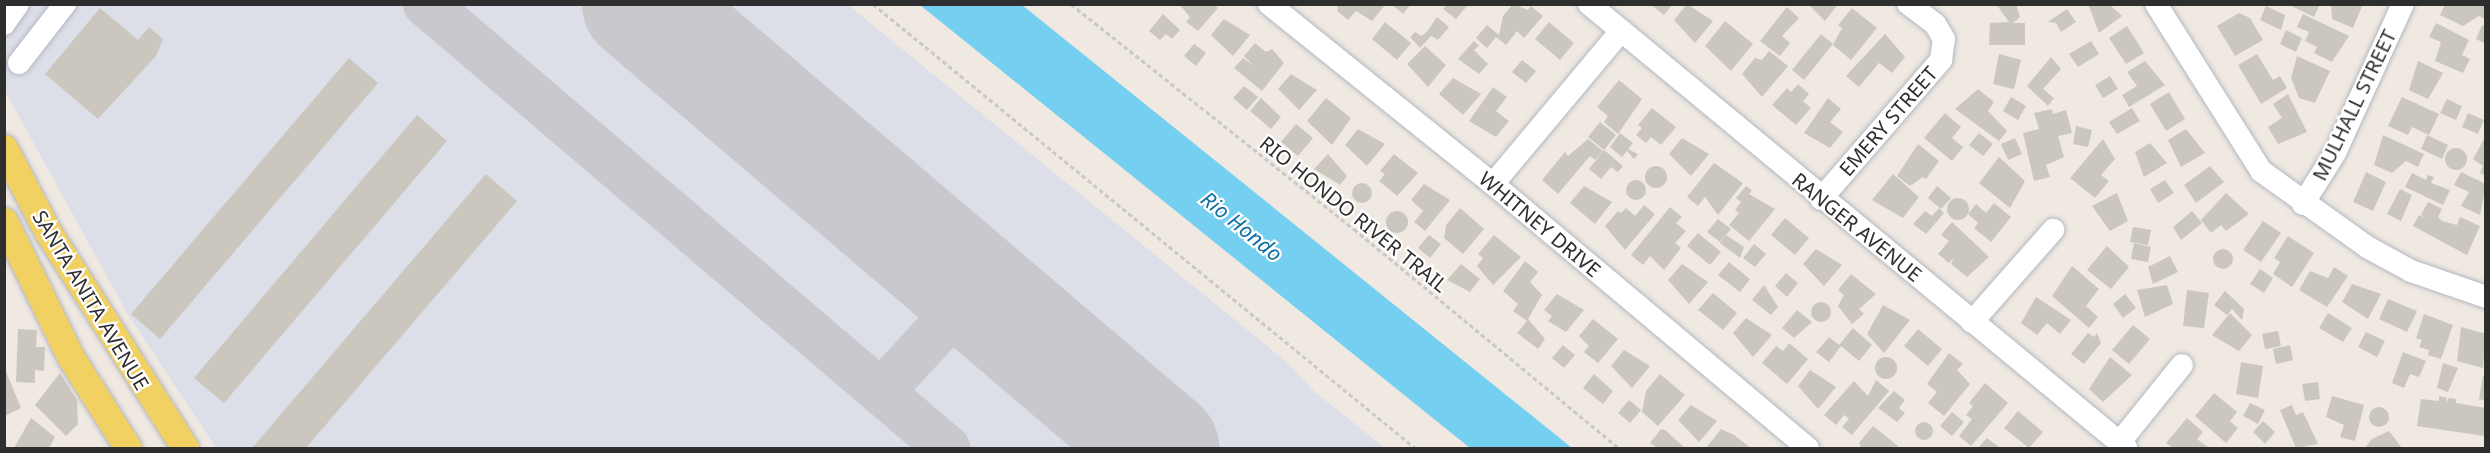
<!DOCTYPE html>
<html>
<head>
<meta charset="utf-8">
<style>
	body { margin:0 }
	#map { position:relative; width:2490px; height:453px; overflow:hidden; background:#efe9e1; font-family:"Noto Sans",sans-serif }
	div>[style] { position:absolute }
	.airport>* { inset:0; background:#dcdee8 }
	.water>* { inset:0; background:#75cff0 }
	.taxiway>* { height:46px; margin:-23px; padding:0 23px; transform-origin:23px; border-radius:23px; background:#c9c8cc }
	.runway>* { height:116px; margin:-58px; padding:0 58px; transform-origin:58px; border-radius:58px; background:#c9c8cc }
	.building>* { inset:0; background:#cbc7bf }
	.round { border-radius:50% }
	.path>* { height:3px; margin-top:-1.5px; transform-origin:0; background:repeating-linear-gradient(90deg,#c9c9c9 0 4.5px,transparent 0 7.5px) }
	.roads { filter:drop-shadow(0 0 2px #b4b7c1) drop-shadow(0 0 2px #b4b7c1) }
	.minor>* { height:22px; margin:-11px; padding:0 11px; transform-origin:11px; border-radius:11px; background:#fff }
	.major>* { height:27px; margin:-13.5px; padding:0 13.5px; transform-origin:13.5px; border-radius:13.5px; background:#f2d163 }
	span { translate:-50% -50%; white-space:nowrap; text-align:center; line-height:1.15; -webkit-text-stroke:4.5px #fff; paint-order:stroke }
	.street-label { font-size:20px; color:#2e2e2e }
	.water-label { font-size:21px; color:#0d6fa3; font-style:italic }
	.frame { position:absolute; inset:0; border:6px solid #2e2e2e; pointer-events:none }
</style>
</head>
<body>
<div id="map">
	<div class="airport">
		<i style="clip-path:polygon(5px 5px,848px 5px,1283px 359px,1315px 392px,1385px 448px,216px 448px,127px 313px,5px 91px)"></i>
	</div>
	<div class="water">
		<i style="clip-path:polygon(920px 5px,1022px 5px,1572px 448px,1470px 448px)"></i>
	</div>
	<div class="taxiway">
		<i style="left:426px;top:4px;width:685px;rotate:40.44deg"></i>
		<i style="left:881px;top:392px;width:139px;rotate:-47.3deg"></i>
	</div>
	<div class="runway">
		<i style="left:640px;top:4px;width:685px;rotate:40.44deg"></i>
	</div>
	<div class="building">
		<i style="clip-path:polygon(1179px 4px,1213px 4px,1218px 8px,1198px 31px,1186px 22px,1190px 17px)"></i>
		<i style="clip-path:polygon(1338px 4px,1386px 4px,1372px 21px,1356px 11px,1348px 20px,1337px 11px)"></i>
		<i style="clip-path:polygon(1391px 4px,1411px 4px,1403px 14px)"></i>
		<i style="clip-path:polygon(1447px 4px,1466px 4px,1467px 6px,1456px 19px,1443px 9px)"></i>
		<i style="clip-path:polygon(1513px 4px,1528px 10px,1531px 6px,1543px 16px,1524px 38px,1517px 31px,1506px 45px,1496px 37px,1487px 48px,1476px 38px,1487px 25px,1499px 35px,1503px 16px)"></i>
		<i style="clip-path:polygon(1650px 4px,1673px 4px,1664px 15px)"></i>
		<i style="clip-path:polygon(1687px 4px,1713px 21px,1695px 43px,1674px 20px)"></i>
		<i style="clip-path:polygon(1808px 4px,1838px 4px,1825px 21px)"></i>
		<i style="clip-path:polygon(1996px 4px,2016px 4px,2020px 17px,2013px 23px,2025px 23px,2025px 45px,1989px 45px,1990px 23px,2009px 22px)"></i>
		<i style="clip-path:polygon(2088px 4px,2109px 4px,2122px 16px,2099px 33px)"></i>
		<i style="clip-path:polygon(2287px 4px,2320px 4px,2314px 17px)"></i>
		<i style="clip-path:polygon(2331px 4px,2363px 4px,2353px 28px,2332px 19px)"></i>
		<i style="clip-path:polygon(2445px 4px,2486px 4px,2486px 19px,2479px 16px,2463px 26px,2440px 15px)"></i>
		<i style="clip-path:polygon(2266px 6px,2285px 15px,2281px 30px,2260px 20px)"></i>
		<i style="clip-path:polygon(1787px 7px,1799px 18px,1782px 36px,1790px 43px,1780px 56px,1760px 41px)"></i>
		<i style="clip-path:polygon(100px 8px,138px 40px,149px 27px,163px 39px,156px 56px,98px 119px,45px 74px)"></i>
		<i style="clip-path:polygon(1852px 8px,1877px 28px,1851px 60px,1833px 45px,1842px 28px,1838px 25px)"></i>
		<i style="clip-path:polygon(2067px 9px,2076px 22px,2061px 32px,2056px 23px,2048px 22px)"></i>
		<i style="clip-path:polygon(2239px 13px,2250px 18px,2263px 40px,2235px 56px,2217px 26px)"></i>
		<i style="clip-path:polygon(1163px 14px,1180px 30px,1172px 39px,1166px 34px,1160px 40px,1149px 31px)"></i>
		<i style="clip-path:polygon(2303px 14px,2349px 36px,2332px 62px,2314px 53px,2317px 47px,2305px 41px,2309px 32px,2297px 27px)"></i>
		<i style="clip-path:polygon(1437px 17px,1449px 27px,1438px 40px,1431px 36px,1420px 48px,1410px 37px,1415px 32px,1421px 36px,1426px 33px)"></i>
		<i style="clip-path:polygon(1224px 19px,1250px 35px,1233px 56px,1211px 35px)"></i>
		<i style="clip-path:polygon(1725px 21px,1753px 44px,1731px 71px,1705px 46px)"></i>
		<i style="clip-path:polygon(1385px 22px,1411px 43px,1397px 60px,1372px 39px)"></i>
		<i style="clip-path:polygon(1549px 22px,1574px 43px,1560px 60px,1535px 39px)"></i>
		<i style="clip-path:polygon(2436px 23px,2469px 40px,2462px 55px,2470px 59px,2463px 73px,2435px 61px,2441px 42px,2429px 37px)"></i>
		<i style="clip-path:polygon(2482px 25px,2486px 27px,2486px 44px,2476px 39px)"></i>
		<i style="clip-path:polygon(2127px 26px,2144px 53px,2126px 64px,2109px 38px)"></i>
		<i style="clip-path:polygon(2286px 30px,2302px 38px,2296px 52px,2280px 44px)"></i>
		<i style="clip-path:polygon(1821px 34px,1833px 44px,1804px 80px,1792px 70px)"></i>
		<i style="clip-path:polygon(1885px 34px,1905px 57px,1892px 73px,1879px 63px,1859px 87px,1846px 76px)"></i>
		<i style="clip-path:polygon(1474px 41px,1479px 46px,1474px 50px,1488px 64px,1479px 74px,1458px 59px)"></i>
		<i style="clip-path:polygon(2091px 41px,2099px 54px,2078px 67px,2069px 54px)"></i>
		<i style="clip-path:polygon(1255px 43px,1266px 52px,1272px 49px,1284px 63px,1262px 91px,1234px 68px,1243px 58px,1254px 66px,1244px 56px)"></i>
		<i style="clip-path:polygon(1194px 44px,1206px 53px,1196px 66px,1184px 56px)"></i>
		<i style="clip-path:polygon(1425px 46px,1446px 65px,1428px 87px,1407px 64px)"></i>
		<i style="clip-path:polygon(1769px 51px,1788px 66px,1762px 97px,1742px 74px,1755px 58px,1762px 60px)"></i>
		<i style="clip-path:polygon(1999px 54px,2021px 60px,2014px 89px,1993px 84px)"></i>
		<i style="clip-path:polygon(2257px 54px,2273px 80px,2280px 76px,2287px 88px,2261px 104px,2238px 65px)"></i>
		<i style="clip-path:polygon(2297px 56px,2330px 71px,2315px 103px,2299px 98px,2291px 78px)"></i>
		<i style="clip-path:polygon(2051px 57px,2061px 69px,2043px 89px,2054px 98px,2048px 106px,2027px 86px)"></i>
		<i style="clip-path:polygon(349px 58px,378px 83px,160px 339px,131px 314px)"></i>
		<i style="clip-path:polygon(1522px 60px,1536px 71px,1526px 83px,1512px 72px)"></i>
		<i style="clip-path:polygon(2145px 61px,2165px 85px,2129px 107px,2122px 95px,2137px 86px,2127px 72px)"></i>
		<i style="clip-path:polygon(2418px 61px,2443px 73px,2428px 99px,2409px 90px)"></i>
		<i style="clip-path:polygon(1291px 74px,1317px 90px,1299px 110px,1278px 89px)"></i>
		<i style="clip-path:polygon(2110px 76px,2118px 89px,2103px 98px,2095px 85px)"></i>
		<i style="clip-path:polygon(1453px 78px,1481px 94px,1463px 115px,1439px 94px)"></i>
		<i style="clip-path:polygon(1619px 80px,1642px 99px,1618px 134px,1604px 122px,1608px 116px,1597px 107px)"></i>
		<i style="clip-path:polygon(1798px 84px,1809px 94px,1803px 101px,1811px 108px,1796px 125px,1772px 105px,1787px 88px,1791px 92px)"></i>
		<i style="clip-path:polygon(1244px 86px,1258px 97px,1247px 110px,1233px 98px)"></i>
		<i style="clip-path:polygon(1493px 87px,1507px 97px,1496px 111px,1509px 121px,1496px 137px,1469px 121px)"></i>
		<i style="clip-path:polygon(1978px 89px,1994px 102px,1988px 111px,2007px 131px,1999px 141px,1955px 109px)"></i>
		<i style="clip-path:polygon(2169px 92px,2185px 119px,2166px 131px,2150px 104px)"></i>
		<i style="clip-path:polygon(2288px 94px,2307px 132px,2278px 144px,2268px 127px,2282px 118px,2273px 104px)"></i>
		<i style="clip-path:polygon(2011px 97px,2026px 106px,2018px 120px,2003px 111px)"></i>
		<i style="clip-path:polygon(2402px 97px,2439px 114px,2429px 135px,2412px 127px,2408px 135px,2388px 126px)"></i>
		<i style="clip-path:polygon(1261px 98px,1281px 117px,1271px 129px,1250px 111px)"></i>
		<i style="clip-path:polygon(1326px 98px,1351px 118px,1332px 145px,1307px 121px)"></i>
		<i style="clip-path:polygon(1828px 98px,1841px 109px,1830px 122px,1843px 132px,1830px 148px,1804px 133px)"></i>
		<i style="clip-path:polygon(2447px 99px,2462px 106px,2456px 120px,2440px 113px)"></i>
		<i style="clip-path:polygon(1652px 108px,1676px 127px,1661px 145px,1651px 137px,1646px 143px,1636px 135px,1642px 128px,1638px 125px)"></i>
		<i style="clip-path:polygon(2132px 108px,2140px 121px,2117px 134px,2109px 122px)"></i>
		<i style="clip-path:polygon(2052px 109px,2053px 114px,2066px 110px,2072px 133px,2058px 136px,2064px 157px,2046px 165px,2050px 177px,2034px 181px,2023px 133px,2039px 129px,2034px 113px)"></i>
		<i style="clip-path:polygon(1945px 113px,1961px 127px,1952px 138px,1963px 147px,1952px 161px,1924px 138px)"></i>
		<i style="clip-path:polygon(2468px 113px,2484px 120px,2478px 134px,2462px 127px)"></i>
		<i style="clip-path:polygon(417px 115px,447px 141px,224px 403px,194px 378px)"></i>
		<i style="clip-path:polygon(1600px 122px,1616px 135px,1604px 150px,1588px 137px)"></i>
		<i style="clip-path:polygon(1296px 124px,1313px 138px,1298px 156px,1281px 142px)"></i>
		<i style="clip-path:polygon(2076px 126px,2092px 130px,2088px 147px,2073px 144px)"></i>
		<i style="clip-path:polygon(1358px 129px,1385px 144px,1367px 166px,1345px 145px)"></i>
		<i style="clip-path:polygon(2186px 129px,2205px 153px,2181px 167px,2168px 140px)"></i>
		<i style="clip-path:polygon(1620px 133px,1633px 143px,1628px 149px,1638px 154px,1634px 159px,1627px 151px,1622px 157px,1610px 147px)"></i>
		<i style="clip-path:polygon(1979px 133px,1993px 144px,1983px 156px,1969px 145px)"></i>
		<i style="clip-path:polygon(2383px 135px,2424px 154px,2418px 167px,2406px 161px,2392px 173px,2374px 165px)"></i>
		<i style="clip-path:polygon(2427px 135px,2448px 145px,2442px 159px,2421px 149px)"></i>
		<i style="clip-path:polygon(1682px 138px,1709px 154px,1691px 176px,1669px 154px)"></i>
		<i style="clip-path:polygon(2015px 138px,2022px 154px,2008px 160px,2001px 144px)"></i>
		<i style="clip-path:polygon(1588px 139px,1603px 151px,1595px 160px,1590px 156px,1558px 194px,1542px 180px,1565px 152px,1568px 156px)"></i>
		<i style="clip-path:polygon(2103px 139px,2115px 159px,2101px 175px,2109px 181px,2095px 198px,2070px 178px)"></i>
		<i style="clip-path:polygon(2484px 139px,2486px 140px,2486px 176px,2480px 173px,2483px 166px,2473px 159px)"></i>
		<i style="clip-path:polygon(2150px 143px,2167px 163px,2144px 177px,2135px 152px)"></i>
		<i style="clip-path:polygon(1918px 144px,1939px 161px,1926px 179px,1923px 177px,1910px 186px,1897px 176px)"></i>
		<i class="round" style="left:2445px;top:148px;width:22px;height:22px"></i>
		<i style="clip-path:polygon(1604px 150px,1623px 166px,1618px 172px,1611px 167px,1601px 179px,1589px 169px)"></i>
		<i style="clip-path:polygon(1328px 154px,1347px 176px,1340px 185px,1314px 169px)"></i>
		<i style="clip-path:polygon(1394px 154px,1418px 173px,1397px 196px,1379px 181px,1385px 174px,1380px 171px)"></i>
		<i style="clip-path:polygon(1999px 157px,2025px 181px,2010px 208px,1979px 183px)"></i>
		<i style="clip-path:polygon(1714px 163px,1743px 183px,1718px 215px,1705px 197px,1698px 206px,1687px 197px)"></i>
		<i class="round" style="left:1645px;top:166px;width:22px;height:22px"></i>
		<i style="clip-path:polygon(2210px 166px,2224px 182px,2196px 203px,2184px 185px)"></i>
		<i style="clip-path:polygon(2366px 172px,2386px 182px,2373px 211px,2353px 202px)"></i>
		<i style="clip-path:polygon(2461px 172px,2486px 184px,2480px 215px,2461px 206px,2469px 192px,2454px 185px)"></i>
		<i style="clip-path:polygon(2412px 173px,2426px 180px,2428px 175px,2434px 177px,2431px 183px,2450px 190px,2443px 205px,2405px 187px)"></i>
		<i style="clip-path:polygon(486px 174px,517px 201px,306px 448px,252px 448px)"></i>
		<i style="clip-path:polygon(1893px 174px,1919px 197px,1903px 218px,1872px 200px)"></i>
		<i class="round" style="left:1626px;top:180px;width:20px;height:20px"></i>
		<i style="clip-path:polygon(2165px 180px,2174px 193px,2158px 203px,2150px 189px)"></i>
		<i class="round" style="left:1352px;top:183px;width:20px;height:20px"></i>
		<i style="clip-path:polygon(1424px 184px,1450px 200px,1425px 231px,1414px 222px,1423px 211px,1411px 200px)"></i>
		<i style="clip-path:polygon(1584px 186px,1612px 202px,1595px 224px,1570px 203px)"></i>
		<i style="clip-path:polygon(1746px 186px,1752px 190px,1749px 194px,1775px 209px,1749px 241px,1729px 225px,1739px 213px,1735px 210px,1741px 202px,1736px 198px)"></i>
		<i style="clip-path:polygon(1937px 186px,1951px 198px,1941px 209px,1928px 198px)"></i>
		<i style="clip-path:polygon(2400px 189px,2412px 195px,2401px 221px,2387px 214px)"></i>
		<i style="clip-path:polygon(2117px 193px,2128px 221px,2110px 231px,2092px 206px)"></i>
		<i style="clip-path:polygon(2226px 193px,2249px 214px,2226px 231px,2221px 225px,2211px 233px,2201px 220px)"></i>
		<i class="round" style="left:1947px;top:198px;width:22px;height:22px"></i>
		<i style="clip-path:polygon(2428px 202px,2442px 209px,2438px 217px,2442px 221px,2457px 225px,2460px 217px,2480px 226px,2467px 255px,2413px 226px,2419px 215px,2428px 219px,2421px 215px)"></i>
		<i style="clip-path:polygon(1994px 203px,2011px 217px,1991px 242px,1974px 228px,1978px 223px,1968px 214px,1976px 204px,1986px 213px)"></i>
		<i style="clip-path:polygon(1644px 205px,1655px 214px,1625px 250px,1605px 226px,1618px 211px,1621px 213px,1626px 208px,1635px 216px)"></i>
		<i style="clip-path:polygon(1670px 207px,1682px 217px,1676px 223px,1686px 231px,1675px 243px,1681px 248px,1664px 270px,1650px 256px,1643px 265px,1631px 255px)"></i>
		<i style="clip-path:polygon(1460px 208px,1484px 229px,1463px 254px,1444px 238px,1446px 225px)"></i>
		<i style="clip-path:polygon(1939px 208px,1944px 213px,1926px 234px,1913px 224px,1925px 211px,1932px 216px)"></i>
		<i style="clip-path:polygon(2192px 211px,2202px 223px,2181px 240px,2173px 227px)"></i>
		<i class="round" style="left:1386px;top:211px;width:22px;height:22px"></i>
		<i style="clip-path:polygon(1785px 218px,1809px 238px,1795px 255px,1771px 235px)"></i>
		<i style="clip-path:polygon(1718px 219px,1731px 229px,1720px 242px,1707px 232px)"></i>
		<i style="clip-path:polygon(2263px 221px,2281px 233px,2261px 262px,2243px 250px)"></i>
		<i style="clip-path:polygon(1952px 222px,1989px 257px,1967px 277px,1951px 264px,1954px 257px,1949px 263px,1938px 254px,1949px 241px,1941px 235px)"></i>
		<i style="clip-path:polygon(2133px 227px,2151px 230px,2148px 245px,2130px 242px)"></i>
		<i style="clip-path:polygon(1698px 233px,1721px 252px,1710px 265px,1687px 246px)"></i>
		<i style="clip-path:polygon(1429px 235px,1441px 244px,1430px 258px,1418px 248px)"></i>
		<i style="clip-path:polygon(1494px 235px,1521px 257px,1493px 285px,1477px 266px,1483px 258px,1478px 254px)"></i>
		<i style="clip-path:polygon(1726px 235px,1744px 247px,1740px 258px,1720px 243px)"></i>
		<i style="clip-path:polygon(2288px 236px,2314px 253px,2292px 287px,2273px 274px,2280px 262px,2274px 258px)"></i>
		<i style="clip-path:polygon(2134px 243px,2151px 247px,2148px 262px,2131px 259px)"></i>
		<i style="clip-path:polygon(1754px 244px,1766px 254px,1755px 267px,1743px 258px)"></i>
		<i style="clip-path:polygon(2107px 246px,2129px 267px,2111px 289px,2087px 270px)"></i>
		<i class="round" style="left:2213px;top:249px;width:20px;height:20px"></i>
		<i style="clip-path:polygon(1816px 249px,1842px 265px,1824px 286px,1803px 264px)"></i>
		<i style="clip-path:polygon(2170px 256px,2178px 272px,2153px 284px,2148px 267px)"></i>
		<i style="clip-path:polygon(1525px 261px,1538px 272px,1530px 282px,1542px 295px,1528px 319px,1545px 339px,1538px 349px,1517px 333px,1527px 321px,1513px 311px,1518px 304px,1503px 291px)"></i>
		<i style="clip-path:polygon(1729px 262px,1750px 279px,1740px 292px,1718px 275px)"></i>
		<i style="clip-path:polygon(1461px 264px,1480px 279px,1470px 292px,1447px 280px)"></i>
		<i style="clip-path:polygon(1682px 264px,1708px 282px,1689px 304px,1668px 280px)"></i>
		<i style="clip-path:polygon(2072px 266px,2099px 289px,2086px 306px,2098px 317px,2089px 328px,2052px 296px)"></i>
		<i style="clip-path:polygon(2334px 267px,2348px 276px,2327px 307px,2299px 290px,2310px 271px,2328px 278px)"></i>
		<i style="clip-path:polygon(2260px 269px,2273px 278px,2264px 293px,2250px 284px)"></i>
		<i style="clip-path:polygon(1786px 273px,1798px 283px,1787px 297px,1775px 286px)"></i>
		<i style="clip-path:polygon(1851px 274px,1876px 294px,1859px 309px,1864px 314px,1852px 324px,1838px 306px,1844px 295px,1838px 290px)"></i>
		<i style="clip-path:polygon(2352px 284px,2381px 294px,2368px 319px,2342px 302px)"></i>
		<i style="clip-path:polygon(1764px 285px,1778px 307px,1771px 315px,1752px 300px)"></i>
		<i style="clip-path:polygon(2167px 285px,2173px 304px,2145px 317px,2137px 290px)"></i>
		<i style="clip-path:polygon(2187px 290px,2209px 293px,2204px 328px,2183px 326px)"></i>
		<i style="clip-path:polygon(2225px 291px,2244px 309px,2242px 320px,2232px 309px,2227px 315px,2214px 305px)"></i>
		<i style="clip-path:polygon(1713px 293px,1737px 313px,1723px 330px,1698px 310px)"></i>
		<i style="clip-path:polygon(1557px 294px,1584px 310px,1566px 332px,1548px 321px,1552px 316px,1544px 310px)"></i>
		<i style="clip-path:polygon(2125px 294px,2136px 308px,2123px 318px,2113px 304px)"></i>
		<i style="clip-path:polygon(2036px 297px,2071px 320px,2060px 334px,2047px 323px,2037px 335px,2021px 323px)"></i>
		<i style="clip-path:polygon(2388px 299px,2417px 311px,2407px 332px,2379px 319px)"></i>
		<i class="round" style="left:1811px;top:302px;width:20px;height:20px"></i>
		<i style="clip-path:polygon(1883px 305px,1910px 320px,1884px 353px,1867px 334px)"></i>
		<i style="clip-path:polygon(1797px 310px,1812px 322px,1794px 338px,1782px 328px)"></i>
		<i style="clip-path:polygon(2230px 313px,2252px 335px,2239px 351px,2212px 335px)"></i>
		<i style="clip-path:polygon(2328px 313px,2352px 328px,2343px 342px,2319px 328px)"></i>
		<i style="clip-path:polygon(2424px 314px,2453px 325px,2441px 359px,2428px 355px,2429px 350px,2419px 347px,2422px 340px,2416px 338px)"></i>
		<i style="clip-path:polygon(1746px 318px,1772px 335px,1753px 357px,1733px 333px)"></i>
		<i style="clip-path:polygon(1593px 319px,1618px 339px,1598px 363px,1584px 352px,1589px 346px,1579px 336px)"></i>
		<i style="clip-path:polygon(2133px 325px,2150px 339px,2129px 364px,2112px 350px)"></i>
		<i style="clip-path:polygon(2461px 327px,2486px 334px,2483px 368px,2457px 361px)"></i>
		<i style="clip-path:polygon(1853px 328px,1872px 345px,1859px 361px,1841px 346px,1829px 362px,1816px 352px,1829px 337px,1839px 345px)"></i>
		<i style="clip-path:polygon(18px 329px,37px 330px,36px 347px,45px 347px,44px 371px,35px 370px,35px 383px,16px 382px)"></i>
		<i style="clip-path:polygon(1918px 329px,1942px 349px,1928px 366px,1904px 346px)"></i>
		<i style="clip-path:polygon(2278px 331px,2281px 346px,2265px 349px,2262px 334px)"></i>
		<i style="clip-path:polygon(2366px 332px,2385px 341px,2377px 357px,2358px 347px)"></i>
		<i style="clip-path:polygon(2088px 333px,2094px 337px,2097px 333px,2101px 343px,2084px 364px,2071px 354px)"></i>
		<i style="clip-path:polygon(1789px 343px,1808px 359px,1787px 384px,1762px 363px,1776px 346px,1783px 351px)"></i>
		<i style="clip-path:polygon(1563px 345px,1575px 355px,1564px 368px,1552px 358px)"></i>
		<i style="clip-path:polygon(2290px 345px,2293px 360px,2276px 364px,2273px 349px)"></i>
		<i style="clip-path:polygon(1624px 350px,1650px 366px,1632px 388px,1611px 366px)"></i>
		<i style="clip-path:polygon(2403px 352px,2426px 361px,2419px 377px,2410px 374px,2404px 388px,2392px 383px)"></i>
		<i style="clip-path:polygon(1949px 353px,1963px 364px,1957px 370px,1970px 384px,1944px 416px,1928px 403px,1937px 392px,1927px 384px)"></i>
		<i class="round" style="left:1875px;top:357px;width:22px;height:22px"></i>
		<i style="clip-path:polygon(2110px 357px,2132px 375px,2103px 402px,2089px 389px)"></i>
		<i style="clip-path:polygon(2241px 362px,2263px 366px,2258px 398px,2236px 394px)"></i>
		<i style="clip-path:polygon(2443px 363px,2458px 368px,2448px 392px,2437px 388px)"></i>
		<i style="clip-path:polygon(5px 369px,21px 408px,5px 416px)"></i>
		<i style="clip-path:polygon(1810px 370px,1836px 387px,1818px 409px,1798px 386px)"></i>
		<i style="clip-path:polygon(60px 373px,77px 400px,78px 424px,66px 436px,35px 405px)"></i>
		<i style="clip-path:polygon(1594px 374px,1613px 391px,1603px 404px,1583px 388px)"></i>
		<i style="clip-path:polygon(1660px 374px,1685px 395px,1658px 426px,1642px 412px,1646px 391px)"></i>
		<i style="clip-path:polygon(2483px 376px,2486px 376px,2486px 401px,2479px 399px)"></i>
		<i style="clip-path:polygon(1876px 380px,1889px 391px,1852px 435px,1842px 427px,1849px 419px,1844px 415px,1836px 425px,1824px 415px,1854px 381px,1868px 396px)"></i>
		<i style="clip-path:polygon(2318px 382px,2320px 399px,2305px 401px,2302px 384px)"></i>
		<i style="clip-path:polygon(1985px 383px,2008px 403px,1971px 446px,1959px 436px,1972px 419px,1966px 415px,1973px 406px,1969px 403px)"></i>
		<i style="clip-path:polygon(1894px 391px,1905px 400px,1899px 408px,1905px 413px,1897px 422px,1878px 408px)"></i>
		<i style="clip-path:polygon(2214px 393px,2237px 412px,2230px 421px,2238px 428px,2226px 443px,2195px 416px)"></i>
		<i style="clip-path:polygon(2332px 396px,2364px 405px,2355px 441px,2340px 437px,2344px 425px,2326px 417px)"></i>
		<i style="clip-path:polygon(2439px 396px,2447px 398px,2446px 403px,2449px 398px,2456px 399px,2456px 403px,2486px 408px,2484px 436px,2417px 426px,2421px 399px,2439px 401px)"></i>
		<i style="clip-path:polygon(1629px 400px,1641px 410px,1630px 423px,1618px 413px)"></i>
		<i style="clip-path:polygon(2250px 403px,2265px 410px,2258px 424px,2243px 416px)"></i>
		<i style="clip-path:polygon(1691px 405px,1717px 421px,1699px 442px,1678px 420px)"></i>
		<i style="clip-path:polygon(2292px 405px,2296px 415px,2303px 412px,2318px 444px,2296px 448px,2280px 410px)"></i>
		<i class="round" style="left:2369px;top:407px;width:20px;height:20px"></i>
		<i style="clip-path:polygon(2018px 411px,2043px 432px,2029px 448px,2004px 428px)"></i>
		<i style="clip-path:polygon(1952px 412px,1964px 422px,1952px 436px,1940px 426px)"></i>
		<i style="clip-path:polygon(31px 418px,55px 437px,49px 448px,14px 448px)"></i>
		<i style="clip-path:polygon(2187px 418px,2203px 432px,2197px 439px,2209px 448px,2173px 448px,2166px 443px)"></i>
		<i style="clip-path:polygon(2263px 421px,2275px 432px,2265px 444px,2253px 432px)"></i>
		<i class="round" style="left:1915px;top:422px;width:18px;height:18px"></i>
		<i style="clip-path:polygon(1873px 426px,1898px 446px,1896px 448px,1861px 448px,1859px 443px)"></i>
		<i style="clip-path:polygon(1661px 429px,1665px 430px,1685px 448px,1657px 448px,1650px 443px)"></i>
		<i style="clip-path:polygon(1721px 429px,1734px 435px,1751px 448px,1706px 448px)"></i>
		<i style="clip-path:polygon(2389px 431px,2402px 448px,2365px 448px,2372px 439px)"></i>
		<i style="clip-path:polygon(1987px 438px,2000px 448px,1978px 448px)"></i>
	</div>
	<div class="path">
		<i style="left:873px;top:4px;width:701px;rotate:39.32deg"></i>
		<i style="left:1071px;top:4px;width:362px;rotate:38.5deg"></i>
		<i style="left:1354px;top:229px;width:344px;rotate:39.6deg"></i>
	</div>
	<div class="roads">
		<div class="minor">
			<i style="left:1269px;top:4px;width:287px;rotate:38.8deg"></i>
			<i style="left:1493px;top:184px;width:411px;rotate:40deg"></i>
			<i style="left:1589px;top:4px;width:697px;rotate:39.58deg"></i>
			<i style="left:2156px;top:4px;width:197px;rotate:57.8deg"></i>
			<i style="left:2261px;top:171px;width:130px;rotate:35.6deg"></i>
			<i style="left:2367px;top:247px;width:50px;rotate:28.6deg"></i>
			<i style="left:2411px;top:271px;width:79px;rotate:19.1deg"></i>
			<i style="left:4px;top:24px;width:24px;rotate:-55deg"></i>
			<i style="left:19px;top:63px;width:75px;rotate:-52.1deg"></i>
			<i style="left:1493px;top:184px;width:199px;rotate:-50.1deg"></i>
			<i style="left:1821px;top:199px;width:184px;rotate:-49.2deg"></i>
			<i style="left:1941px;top:60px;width:21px;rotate:-82deg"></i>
			<i style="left:1944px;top:39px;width:17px;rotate:-121deg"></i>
			<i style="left:1935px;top:24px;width:34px;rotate:-143deg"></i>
			<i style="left:2303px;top:204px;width:60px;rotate:-57.9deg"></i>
			<i style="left:2335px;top:153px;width:164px;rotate:-65.5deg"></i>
			<i style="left:1972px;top:322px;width:123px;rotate:-48.6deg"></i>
			<i style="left:2119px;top:443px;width:100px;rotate:-51.1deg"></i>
		</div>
		<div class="major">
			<i style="left:4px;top:148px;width:95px;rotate:62.4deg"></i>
			<i style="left:48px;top:232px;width:256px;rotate:57.6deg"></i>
			<i style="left:4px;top:221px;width:150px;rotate:63.9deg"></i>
			<i style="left:70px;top:356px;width:109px;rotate:57.8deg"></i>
		</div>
	</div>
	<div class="street-label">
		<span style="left:2354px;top:105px;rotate:-64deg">MULHALL STREET</span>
		<span style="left:1888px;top:121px;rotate:-49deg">EMERY STREET</span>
		<span style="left:1354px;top:214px;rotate:39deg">RIO HONDO RIVER TRAIL</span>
		<span style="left:1540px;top:224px;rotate:40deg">WHITNEY DRIVE</span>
		<span style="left:1857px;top:227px;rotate:39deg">RANGER AVENUE</span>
		<span style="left:91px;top:300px;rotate:59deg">SANTA ANITA AVENUE</span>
	</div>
	<div class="water-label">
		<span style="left:1242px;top:226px;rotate:39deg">Rio Hondo</span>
	</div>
	<div class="frame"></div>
</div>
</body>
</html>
